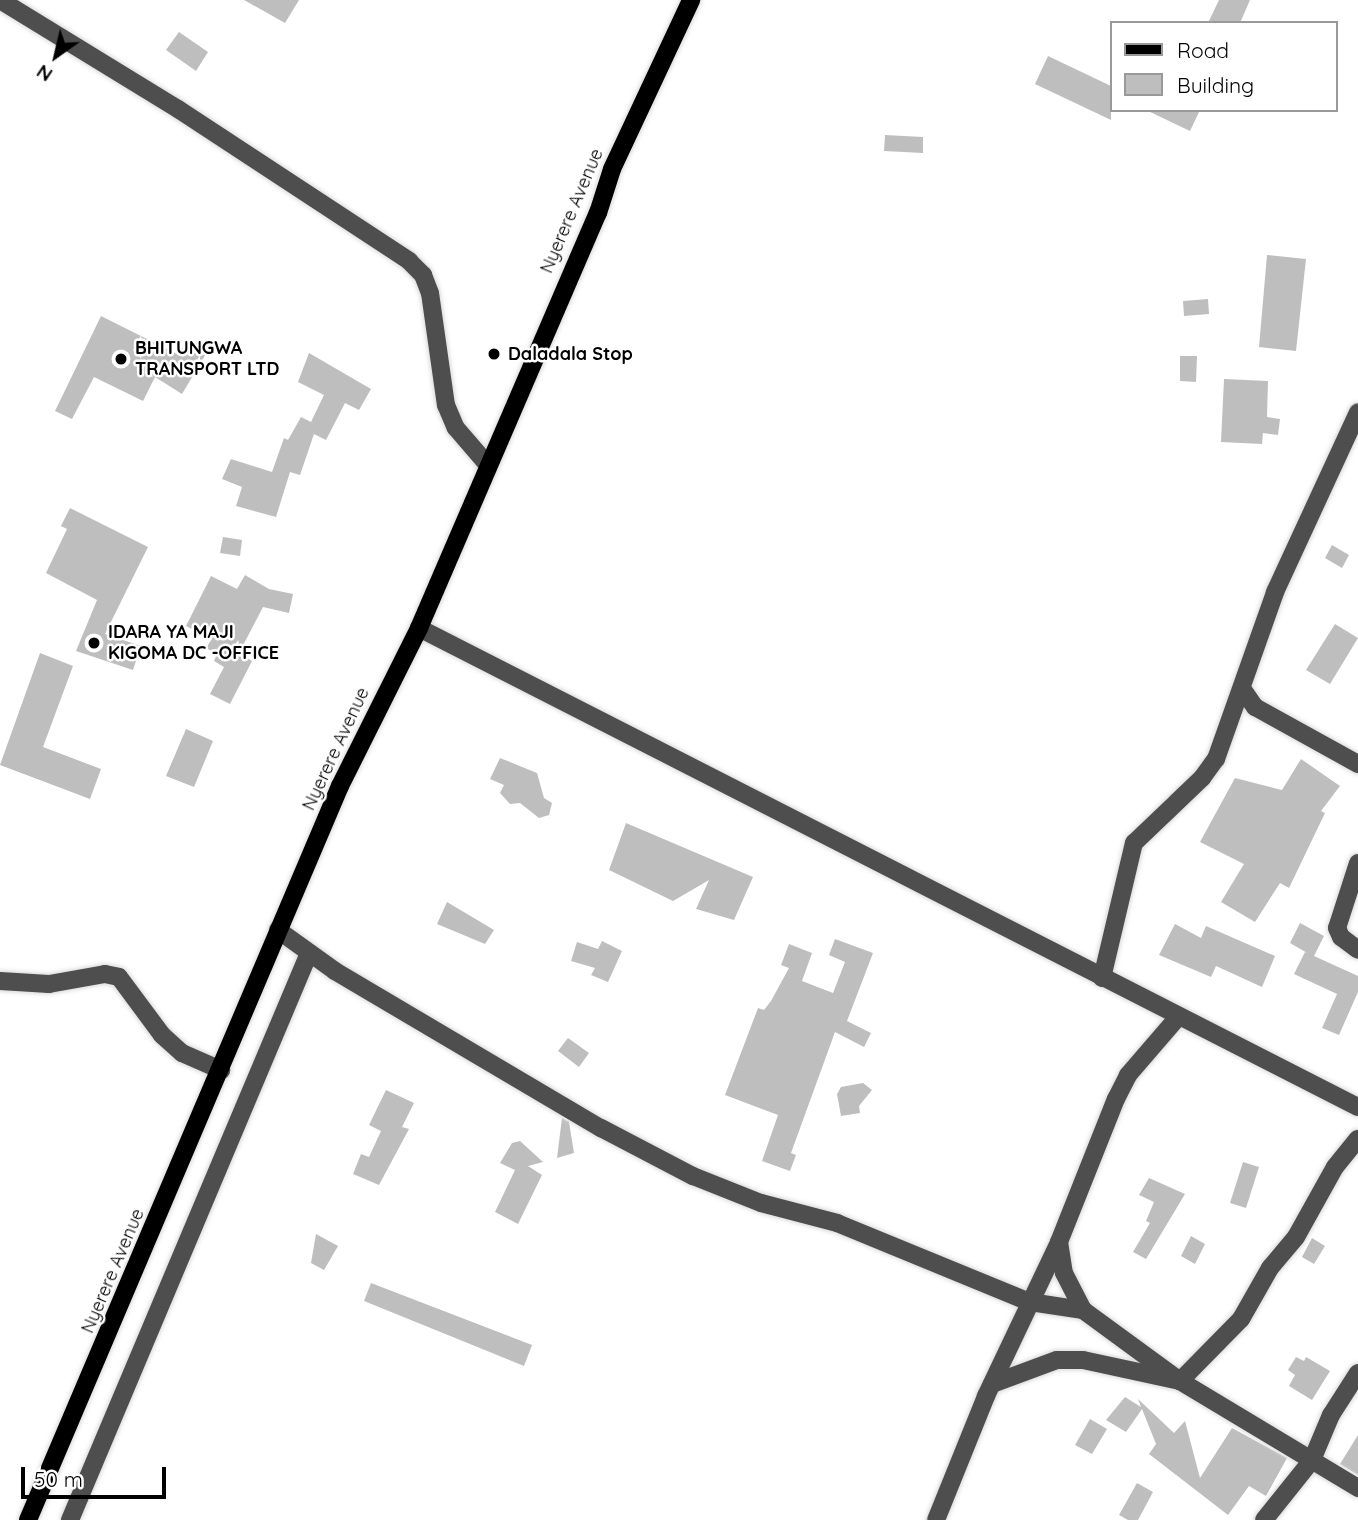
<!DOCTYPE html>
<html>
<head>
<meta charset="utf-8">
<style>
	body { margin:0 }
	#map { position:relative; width:1358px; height:1520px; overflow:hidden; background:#fff; font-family:Quicksand,sans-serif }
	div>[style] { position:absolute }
	.building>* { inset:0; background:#bebebe }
	.roads { filter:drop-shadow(0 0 2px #dbdbdb) drop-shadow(0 0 2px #dbdbdb) }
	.minor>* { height:18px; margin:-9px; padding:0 9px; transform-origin:9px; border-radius:9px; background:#4e4e4e }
	.major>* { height:18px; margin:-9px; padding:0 9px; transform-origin:9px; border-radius:9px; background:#000 }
	.dots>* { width:19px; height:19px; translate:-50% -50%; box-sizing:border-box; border:4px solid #fff; border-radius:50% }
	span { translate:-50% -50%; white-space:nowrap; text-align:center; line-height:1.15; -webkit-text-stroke:5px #fff; paint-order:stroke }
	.street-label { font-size:18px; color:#000 }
	.poi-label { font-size:18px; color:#000; font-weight:700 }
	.left { translate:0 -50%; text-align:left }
	.legend { position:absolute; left:1110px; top:21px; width:228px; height:91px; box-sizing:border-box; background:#fff; border:2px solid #999; margin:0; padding:9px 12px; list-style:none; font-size:21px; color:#000 }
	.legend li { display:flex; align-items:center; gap:14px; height:35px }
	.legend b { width:35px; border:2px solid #999 }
	.north { position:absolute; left:21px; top:21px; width:70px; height:70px; -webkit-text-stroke:5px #fff; paint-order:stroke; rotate:214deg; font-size:19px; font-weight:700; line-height:28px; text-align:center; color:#000 }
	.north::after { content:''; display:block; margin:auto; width:24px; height:32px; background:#000; clip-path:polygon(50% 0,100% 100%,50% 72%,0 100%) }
	.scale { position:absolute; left:21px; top:1467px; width:145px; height:32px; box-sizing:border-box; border:4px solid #000; border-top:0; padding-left:9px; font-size:21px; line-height:24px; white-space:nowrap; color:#000; -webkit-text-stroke:5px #fff; paint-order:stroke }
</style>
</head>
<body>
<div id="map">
	<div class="building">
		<i style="clip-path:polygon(244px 0,299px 0,285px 23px)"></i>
		<i style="clip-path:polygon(1219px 0,1250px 0,1240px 23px,1208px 23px)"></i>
		<i style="clip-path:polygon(179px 32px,208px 52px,196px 71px,166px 50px)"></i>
		<i style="clip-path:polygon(1048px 56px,1111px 86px,1111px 120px,1035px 84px)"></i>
		<i style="clip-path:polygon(1146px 110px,1200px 110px,1190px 131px)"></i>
		<i style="clip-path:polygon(885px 135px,923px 137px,923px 153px,884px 151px)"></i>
		<i style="clip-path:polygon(1267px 255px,1306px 259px,1296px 351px,1259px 347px)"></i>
		<i style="clip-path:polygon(1208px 299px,1209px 314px,1184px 316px,1183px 301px)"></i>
		<i style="clip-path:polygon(101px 316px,179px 355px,186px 341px,207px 352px,182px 394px,155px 377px,143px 401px,94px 377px,72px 419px,55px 411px)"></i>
		<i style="clip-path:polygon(309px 353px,371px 389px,359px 410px,345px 403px,326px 440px,314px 434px,300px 475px,290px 472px,276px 517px,236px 506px,242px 487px,222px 479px,231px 459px,272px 472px,284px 438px,288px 440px,301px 417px,311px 422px,324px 395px,298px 382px)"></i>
		<i style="clip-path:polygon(1180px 356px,1197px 356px,1196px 382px,1180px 381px)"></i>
		<i style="clip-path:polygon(1224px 379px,1268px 381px,1267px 417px,1280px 419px,1278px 435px,1263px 433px,1262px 444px,1221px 442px)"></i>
		<i style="clip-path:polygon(70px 508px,148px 547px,105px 634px,141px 646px,133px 670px,76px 651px,97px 600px,46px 573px,67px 529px,61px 526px)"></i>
		<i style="clip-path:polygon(223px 537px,242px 540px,240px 556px,220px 553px)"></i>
		<i style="clip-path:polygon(1332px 545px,1349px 555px,1342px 568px,1325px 558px)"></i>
		<i style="clip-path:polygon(245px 575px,269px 589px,293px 594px,289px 613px,263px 607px,239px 653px,252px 661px,230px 704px,210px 694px,224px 667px,214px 661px,217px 654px,206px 648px,212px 639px,186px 626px,211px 576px,237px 589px)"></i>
		<i style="clip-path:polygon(1335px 624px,1358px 638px,1330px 684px,1306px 670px)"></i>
		<i style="clip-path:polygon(40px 653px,73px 666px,43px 747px,101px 769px,90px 799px,0 765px)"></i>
		<i style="clip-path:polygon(186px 729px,213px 741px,194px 787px,166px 776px)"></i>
		<i style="clip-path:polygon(500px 758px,537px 773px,544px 798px,552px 803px,549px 815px,539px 818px,520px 803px,510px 804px,500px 793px,504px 785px,490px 779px)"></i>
		<i style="clip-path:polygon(1301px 759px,1340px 786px,1321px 811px,1325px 813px,1289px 888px,1280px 883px,1255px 922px,1221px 902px,1244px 864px,1200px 842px,1235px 778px,1282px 790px)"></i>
		<i style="clip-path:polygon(626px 823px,753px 877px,734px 920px,696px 909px,709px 880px,673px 901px,609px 870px)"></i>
		<i style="clip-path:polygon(447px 902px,494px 930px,485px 944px,437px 924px)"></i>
		<i style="clip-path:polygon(1300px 923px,1324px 936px,1314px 956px,1358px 976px,1358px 992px,1339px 1035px,1322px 1028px,1337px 994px,1294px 974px,1305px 952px,1309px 954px,1290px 943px)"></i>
		<i style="clip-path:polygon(1175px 924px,1201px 938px,1206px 926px,1275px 956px,1262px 987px,1216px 966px,1211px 977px,1159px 955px)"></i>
		<i style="clip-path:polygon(835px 939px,873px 953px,847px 1021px,871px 1033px,864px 1047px,835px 1032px,791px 1153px,796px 1155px,790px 1171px,762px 1161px,778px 1115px,725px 1095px,758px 1008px,764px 1010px,771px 1001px,789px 968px,781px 965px,789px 944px,812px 953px,802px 981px,833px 993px,845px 962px,829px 955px)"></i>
		<i style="clip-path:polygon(602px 941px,622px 951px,608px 982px,591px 975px,595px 968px,571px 961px,577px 942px,598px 949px)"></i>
		<i style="clip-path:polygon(568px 1038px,589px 1053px,579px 1067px,558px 1051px)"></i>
		<i style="clip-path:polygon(863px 1083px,872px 1090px,859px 1106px,860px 1113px,841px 1116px,837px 1094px,841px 1087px)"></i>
		<i style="clip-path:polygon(386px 1090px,414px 1103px,402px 1127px,409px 1129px,379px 1185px,353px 1174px,361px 1154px,369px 1157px,381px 1131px,369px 1125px)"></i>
		<i style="clip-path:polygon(562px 1118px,569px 1122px,574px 1153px,557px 1158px)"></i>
		<i style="clip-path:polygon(520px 1141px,543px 1162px,528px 1166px,542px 1175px,518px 1224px,495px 1212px,515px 1170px,500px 1163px,512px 1143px)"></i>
		<i style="clip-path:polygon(1243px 1162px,1259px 1167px,1246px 1208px,1230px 1203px)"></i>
		<i style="clip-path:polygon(1149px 1178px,1185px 1194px,1146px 1259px,1133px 1252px,1150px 1223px,1146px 1221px,1154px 1202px,1139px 1195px)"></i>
		<i style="clip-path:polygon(316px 1234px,338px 1246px,324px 1270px,311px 1263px)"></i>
		<i style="clip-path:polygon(1191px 1236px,1205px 1244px,1195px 1264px,1181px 1256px)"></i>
		<i style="clip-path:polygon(1312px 1238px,1325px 1246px,1314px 1264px,1302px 1257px)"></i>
		<i style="clip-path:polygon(371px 1283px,532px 1345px,524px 1366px,364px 1301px)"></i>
		<i style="clip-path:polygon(1296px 1357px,1304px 1361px,1306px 1357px,1330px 1371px,1312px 1400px,1289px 1386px,1295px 1375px,1288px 1370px)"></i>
		<i style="clip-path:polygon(1125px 1397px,1141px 1407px,1138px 1399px,1174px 1433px,1185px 1421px,1200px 1478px,1232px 1428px,1287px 1458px,1266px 1496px,1249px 1486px,1228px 1515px,1149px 1454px,1156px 1444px,1142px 1409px,1126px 1432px,1106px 1420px)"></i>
		<i style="clip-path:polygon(1090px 1419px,1107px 1429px,1092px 1454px,1075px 1445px)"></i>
		<i style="clip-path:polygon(1358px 1435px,1358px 1475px,1340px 1464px)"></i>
		<i style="clip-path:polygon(1137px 1483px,1153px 1492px,1138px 1520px,1128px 1520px,1119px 1515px)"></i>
	</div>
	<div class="roads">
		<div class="minor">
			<i style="left:0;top:0;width:209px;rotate:31.5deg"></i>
			<i style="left:178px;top:109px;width:277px;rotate:33.3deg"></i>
			<i style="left:409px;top:261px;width:20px;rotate:45deg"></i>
			<i style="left:423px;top:275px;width:19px;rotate:69deg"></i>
			<i style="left:430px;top:293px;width:113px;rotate:81.9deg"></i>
			<i style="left:446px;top:405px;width:25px;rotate:67deg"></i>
			<i style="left:456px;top:428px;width:48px;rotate:49.3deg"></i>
			<i style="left:419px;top:628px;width:1054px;rotate:27.03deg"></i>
			<i style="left:1243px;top:690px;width:21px;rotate:55deg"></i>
			<i style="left:1255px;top:707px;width:118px;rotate:29deg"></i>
			<i style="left:1358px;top:863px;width:68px;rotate:107.9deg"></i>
			<i style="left:1337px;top:928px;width:10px;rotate:66deg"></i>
			<i style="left:1341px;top:937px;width:21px;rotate:37deg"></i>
			<i style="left:278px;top:930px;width:70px;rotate:35.7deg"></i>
			<i style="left:335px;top:971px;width:309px;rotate:30.6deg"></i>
			<i style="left:601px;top:1128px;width:104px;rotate:27.6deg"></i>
			<i style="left:693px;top:1176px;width:73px;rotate:21.7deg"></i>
			<i style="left:761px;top:1203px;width:79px;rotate:14.7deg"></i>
			<i style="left:837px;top:1223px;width:209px;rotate:22.3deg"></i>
			<i style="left:1030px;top:1302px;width:54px;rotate:8.6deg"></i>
			<i style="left:1083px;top:1310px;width:120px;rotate:36.2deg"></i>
			<i style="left:1180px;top:1381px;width:208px;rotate:31deg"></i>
			<i style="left:1102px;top:978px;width:139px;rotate:-76.7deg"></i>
			<i style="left:1134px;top:843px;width:94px;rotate:-43.7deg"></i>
			<i style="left:1202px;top:778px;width:24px;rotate:-54deg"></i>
			<i style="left:1216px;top:759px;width:177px;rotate:-70.5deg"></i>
			<i style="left:1275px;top:592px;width:198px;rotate:-65.2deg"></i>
			<i style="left:0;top:981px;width:49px;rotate:3.5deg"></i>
			<i style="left:49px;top:984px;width:57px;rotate:-10.1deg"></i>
			<i style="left:105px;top:974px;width:14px;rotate:12deg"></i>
			<i style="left:119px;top:977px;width:72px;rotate:53.4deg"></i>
			<i style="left:162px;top:1035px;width:27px;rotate:42deg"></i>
			<i style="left:182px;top:1053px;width:43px;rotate:23.6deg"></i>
			<i style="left:1059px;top:1242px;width:31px;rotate:81deg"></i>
			<i style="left:1064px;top:1273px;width:42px;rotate:62.8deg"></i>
			<i style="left:992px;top:1384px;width:69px;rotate:-20.3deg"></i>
			<i style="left:1057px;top:1360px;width:26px"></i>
			<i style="left:1083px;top:1360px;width:99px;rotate:12.2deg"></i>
			<i style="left:1180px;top:1381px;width:87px;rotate:-45.5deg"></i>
			<i style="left:1241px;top:1319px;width:59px;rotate:-60.4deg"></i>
			<i style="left:1270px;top:1268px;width:40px;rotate:-50deg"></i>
			<i style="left:1296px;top:1237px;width:80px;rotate:-60.9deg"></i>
			<i style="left:1335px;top:1167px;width:36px;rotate:-51deg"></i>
			<i style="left:70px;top:1520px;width:615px;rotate:-67.14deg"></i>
			<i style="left:936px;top:1520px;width:134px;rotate:-68deg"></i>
			<i style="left:986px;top:1396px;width:170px;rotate:-64.6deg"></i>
			<i style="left:1059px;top:1242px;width:154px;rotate:-68.3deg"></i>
			<i style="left:1116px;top:1099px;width:27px;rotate:-63deg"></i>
			<i style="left:1128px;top:1075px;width:77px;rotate:-49.2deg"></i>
			<i style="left:1264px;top:1520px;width:77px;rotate:-51.3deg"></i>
			<i style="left:1312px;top:1460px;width:49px;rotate:-67.1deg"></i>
			<i style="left:1331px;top:1415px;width:50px;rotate:-57.3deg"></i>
		</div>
		<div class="major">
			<i style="left:28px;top:1520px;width:798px;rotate:-66.97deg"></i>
			<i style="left:340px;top:786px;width:177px;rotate:-63.4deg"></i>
			<i style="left:419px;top:628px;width:452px;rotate:-66.7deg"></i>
			<i style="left:598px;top:213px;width:46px;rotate:-72.3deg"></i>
			<i style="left:612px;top:169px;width:187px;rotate:-64.9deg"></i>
		</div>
	</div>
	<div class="dots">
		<i style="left:494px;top:354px;background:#000"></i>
		<i style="left:121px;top:359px;background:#000"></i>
		<i style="left:94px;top:643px;background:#000"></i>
	</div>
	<div class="street-label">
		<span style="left:572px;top:211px;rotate:-67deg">Nyerere Avenue</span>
		<span style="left:336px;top:749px;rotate:-65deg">Nyerere Avenue</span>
		<span style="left:113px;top:1271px;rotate:-67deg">Nyerere Avenue</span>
	</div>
	<div class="poi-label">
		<span class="left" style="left:135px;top:359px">BHITUNGWA<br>TRANSPORT LTD</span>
		<span class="left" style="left:508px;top:354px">Daladala Stop</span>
		<span class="left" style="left:108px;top:643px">IDARA YA MAJI<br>KIGOMA DC -OFFICE</span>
	</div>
	<ul class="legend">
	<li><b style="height:9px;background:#000"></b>Road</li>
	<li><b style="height:19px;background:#bebebe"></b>Building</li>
	</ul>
	<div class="north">N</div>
	<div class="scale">50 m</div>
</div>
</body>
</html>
